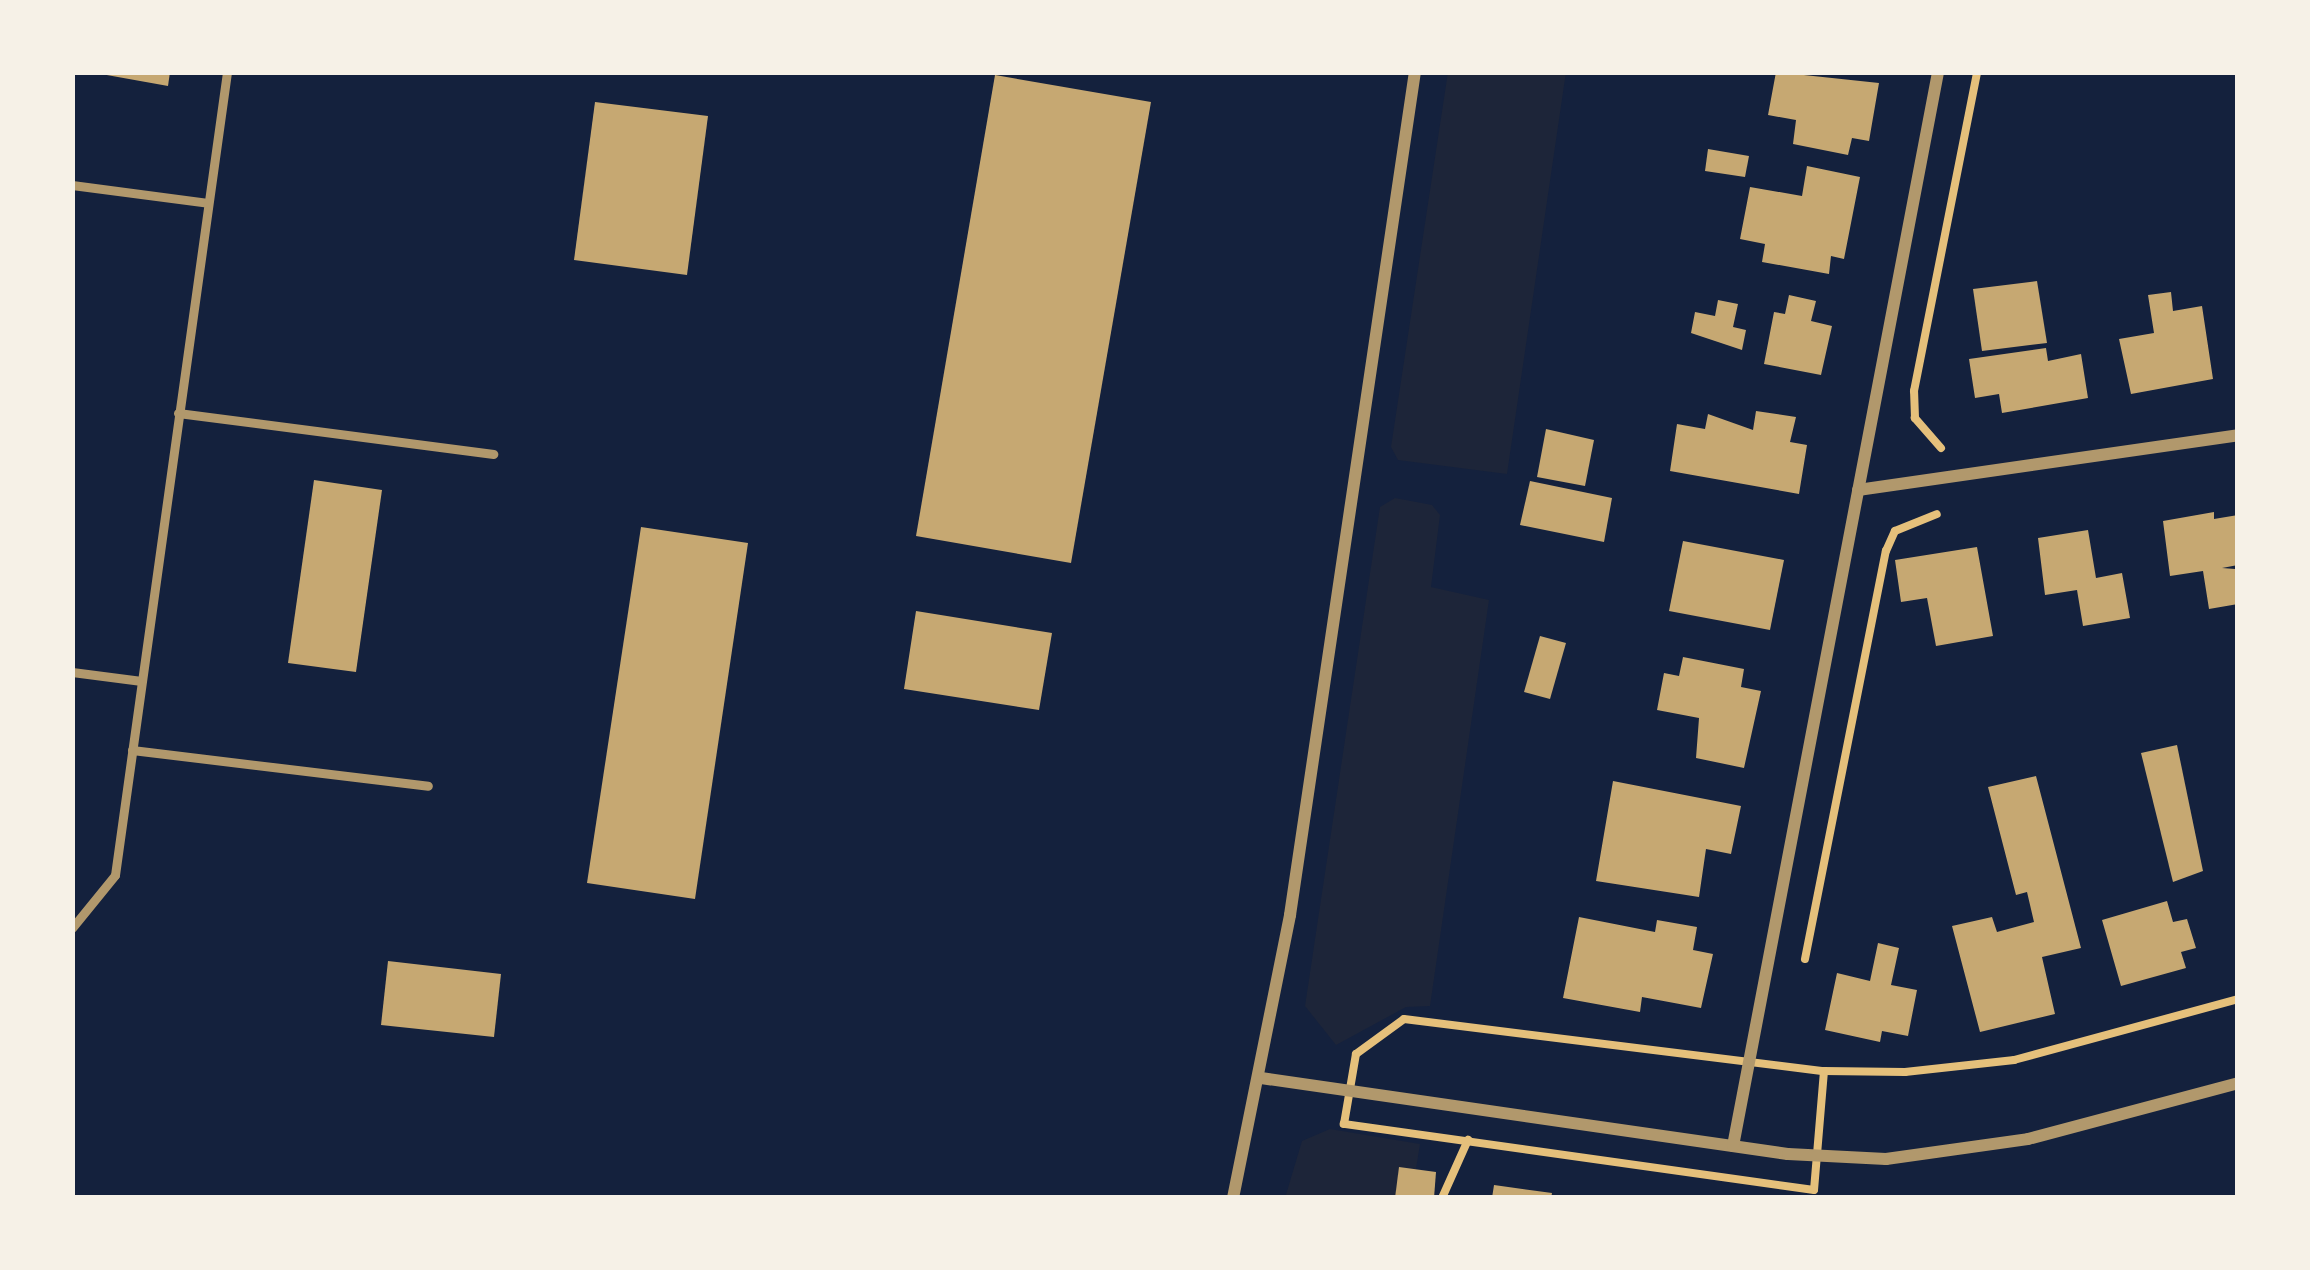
<!DOCTYPE html>
<html>
<head>
<meta charset="utf-8">
<style>
	body { margin:0 }
	#map { position:relative; width:2310px; height:1270px; overflow:hidden; background:#14213d; font-family:"IBM Plex Sans",sans-serif }
	div>[style] { position:absolute }
	.green>* { inset:0; background:#1d2539 }
	.building>* { inset:0; background:#c6a872 }
	.path>* { height:8px; margin:-4px; padding:0 4px; transform-origin:4px; border-radius:4px; background:#e5c07b }
	.service>* { height:9px; margin:-4.5px; padding:0 4.5px; transform-origin:4.5px; border-radius:4.5px; background:#b1986c }
	.minor>* { height:12px; margin:-6px; padding:0 6px; transform-origin:6px; border-radius:6px; background:#b1986c }
	span { translate:-50% -50%; white-space:nowrap; text-align:center; line-height:1.15; -webkit-text-stroke:10px #f6f1e7; paint-order:stroke }
	.frame { position:absolute; inset:0; border:75px solid #f6f1e7; pointer-events:none }
</style>
</head>
<body>
<div id="map">
	<div class="green">
		<i style="clip-path:polygon(1448px 72px,1566px 72px,1507px 474px,1398px 460px,1391px 447px)"></i>
		<i style="clip-path:polygon(1395px 498px,1432px 505px,1440px 515px,1431px 587px,1489px 600px,1430px 1006px,1406px 1007px,1336px 1045px,1305px 1006px,1380px 507px)"></i>
		<i style="clip-path:polygon(1330px 1129px,1420px 1144px,1416px 1169px,1395px 1198px,1285px 1198px,1302px 1141px)"></i>
	</div>
	<div class="building">
		<i style="clip-path:polygon(90px 72px,170px 72px,168px 86px)"></i>
		<i style="clip-path:polygon(1776px 72px,1879px 83px,1869px 141px,1852px 138px,1848px 155px,1793px 144px,1796px 120px,1768px 115px)"></i>
		<i style="clip-path:polygon(995px 75px,1151px 102px,1071px 563px,916px 536px)"></i>
		<i style="clip-path:polygon(595px 102px,708px 116px,687px 275px,574px 260px)"></i>
		<i style="clip-path:polygon(1708px 149px,1749px 156px,1745px 177px,1705px 171px)"></i>
		<i style="clip-path:polygon(1807px 166px,1860px 177px,1844px 259px,1831px 256px,1829px 274px,1762px 262px,1765px 244px,1740px 239px,1750px 187px,1802px 196px)"></i>
		<i style="clip-path:polygon(2037px 281px,2047px 343px,1982px 351px,1973px 289px)"></i>
		<i style="clip-path:polygon(2171px 292px,2173px 311px,2202px 306px,2213px 379px,2131px 394px,2119px 339px,2154px 333px,2148px 295px)"></i>
		<i style="clip-path:polygon(1789px 295px,1816px 301px,1811px 321px,1832px 326px,1821px 375px,1764px 364px,1774px 312px,1785px 314px)"></i>
		<i style="clip-path:polygon(1718px 300px,1738px 304px,1733px 327px,1746px 330px,1742px 350px,1691px 333px,1695px 312px,1715px 316px)"></i>
		<i style="clip-path:polygon(2046px 348px,2048px 361px,2081px 354px,2088px 398px,2002px 413px,1999px 394px,1975px 398px,1969px 359px)"></i>
		<i style="clip-path:polygon(1756px 411px,1796px 417px,1790px 442px,1807px 445px,1799px 494px,1670px 471px,1677px 424px,1705px 429px,1708px 414px,1753px 430px)"></i>
		<i style="clip-path:polygon(1546px 429px,1594px 440px,1585px 486px,1537px 477px)"></i>
		<i style="clip-path:polygon(314px 480px,382px 490px,356px 672px,288px 663px)"></i>
		<i style="clip-path:polygon(1530px 481px,1612px 498px,1604px 542px,1520px 525px)"></i>
		<i style="clip-path:polygon(2214px 512px,2214px 519px,2238px 515px,2238px 565px,2222px 568px,2235px 569px,2238px 604px,2209px 609px,2203px 571px,2170px 576px,2163px 521px)"></i>
		<i style="clip-path:polygon(641px 527px,748px 543px,695px 899px,587px 883px)"></i>
		<i style="clip-path:polygon(2088px 530px,2096px 578px,2122px 573px,2130px 618px,2083px 626px,2077px 590px,2045px 595px,2038px 538px)"></i>
		<i style="clip-path:polygon(1683px 541px,1784px 560px,1770px 630px,1669px 611px)"></i>
		<i style="clip-path:polygon(1977px 547px,1993px 636px,1936px 646px,1927px 598px,1901px 602px,1895px 560px)"></i>
		<i style="clip-path:polygon(916px 611px,1052px 633px,1039px 710px,904px 689px)"></i>
		<i style="clip-path:polygon(1540px 636px,1566px 643px,1550px 699px,1524px 692px)"></i>
		<i style="clip-path:polygon(1683px 657px,1744px 669px,1741px 687px,1761px 691px,1744px 768px,1696px 758px,1699px 718px,1657px 710px,1664px 673px,1679px 676px)"></i>
		<i style="clip-path:polygon(2177px 745px,2203px 871px,2173px 882px,2141px 753px)"></i>
		<i style="clip-path:polygon(2036px 776px,2081px 948px,2042px 957px,2055px 1014px,1980px 1032px,1952px 926px,1992px 917px,1997px 932px,2034px 922px,2027px 892px,2016px 895px,1988px 787px)"></i>
		<i style="clip-path:polygon(1613px 781px,1741px 806px,1731px 854px,1706px 849px,1699px 897px,1596px 881px)"></i>
		<i style="clip-path:polygon(2167px 901px,2173px 922px,2187px 919px,2196px 948px,2181px 952px,2186px 968px,2121px 986px,2102px 920px)"></i>
		<i style="clip-path:polygon(1579px 917px,1655px 932px,1657px 920px,1697px 927px,1693px 950px,1713px 954px,1701px 1008px,1642px 997px,1640px 1012px,1563px 998px)"></i>
		<i style="clip-path:polygon(1878px 943px,1899px 948px,1891px 985px,1917px 990px,1908px 1036px,1882px 1031px,1880px 1042px,1825px 1030px,1837px 973px,1870px 981px)"></i>
		<i style="clip-path:polygon(388px 961px,501px 974px,494px 1037px,381px 1025px)"></i>
		<i style="clip-path:polygon(1399px 1167px,1436px 1172px,1434px 1198px,1395px 1198px)"></i>
		<i style="clip-path:polygon(1494px 1185px,1552px 1193px,1551px 1198px,1492px 1198px)"></i>
	</div>
	<div class="path">
		<i style="left:1941px;top:448px;width:40px;rotate:-131deg"></i>
		<i style="left:1915px;top:418px;width:27px;rotate:-92deg"></i>
		<i style="left:1914px;top:391px;width:325px;rotate:-78.8deg"></i>
		<i style="left:1805px;top:959px;width:416px;rotate:-78.8deg"></i>
		<i style="left:1886px;top:551px;width:22px;rotate:-66deg"></i>
		<i style="left:1895px;top:531px;width:45px;rotate:-22deg"></i>
		<i style="left:1404px;top:1019px;width:423px;rotate:7.1deg"></i>
		<i style="left:1824px;top:1071px;width:119px;rotate:94.8deg"></i>
		<i style="left:1814px;top:1190px;width:475px;rotate:-172deg"></i>
		<i style="left:1344px;top:1124px;width:71px;rotate:-80.3deg"></i>
		<i style="left:1356px;top:1054px;width:59px;rotate:-36.1deg"></i>
		<i style="left:1824px;top:1071px;width:81px;rotate:0.7deg"></i>
		<i style="left:1905px;top:1072px;width:110px;rotate:-6.3deg"></i>
		<i style="left:2014px;top:1060px;width:232px;rotate:-15.2deg"></i>
		<i style="left:1442px;top:1198px;width:64px;rotate:-65.9deg"></i>
	</div>
	<div class="service">
		<i style="left:72px;top:185px;width:137px;rotate:7.5deg"></i>
		<i style="left:178px;top:413px;width:318px;rotate:7.4deg"></i>
		<i style="left:72px;top:672px;width:70px;rotate:7.4deg"></i>
		<i style="left:132px;top:750px;width:298px;rotate:6.9deg"></i>
		<i style="left:72px;top:928px;width:68px;rotate:-50.9deg"></i>
		<i style="left:115px;top:875px;width:811px;rotate:-82.06deg"></i>
	</div>
	<div class="minor">
		<i style="left:1858px;top:490px;width:384px;rotate:-8.2deg"></i>
		<i style="left:1261px;top:1078px;width:532px;rotate:8.21deg"></i>
		<i style="left:1788px;top:1154px;width:98px;rotate:2.9deg"></i>
		<i style="left:1886px;top:1159px;width:143px;rotate:-8deg"></i>
		<i style="left:2028px;top:1139px;width:217px;rotate:-14.9deg"></i>
		<i style="left:1733px;top:1146px;width:1093px;rotate:-79.19deg"></i>
		<i style="left:1233px;top:1198px;width:289px;rotate:-78.6deg"></i>
		<i style="left:1290px;top:915px;width:852px;rotate:-81.57deg"></i>
	</div>
	<div class="frame"></div>
</div>
</body>
</html>
